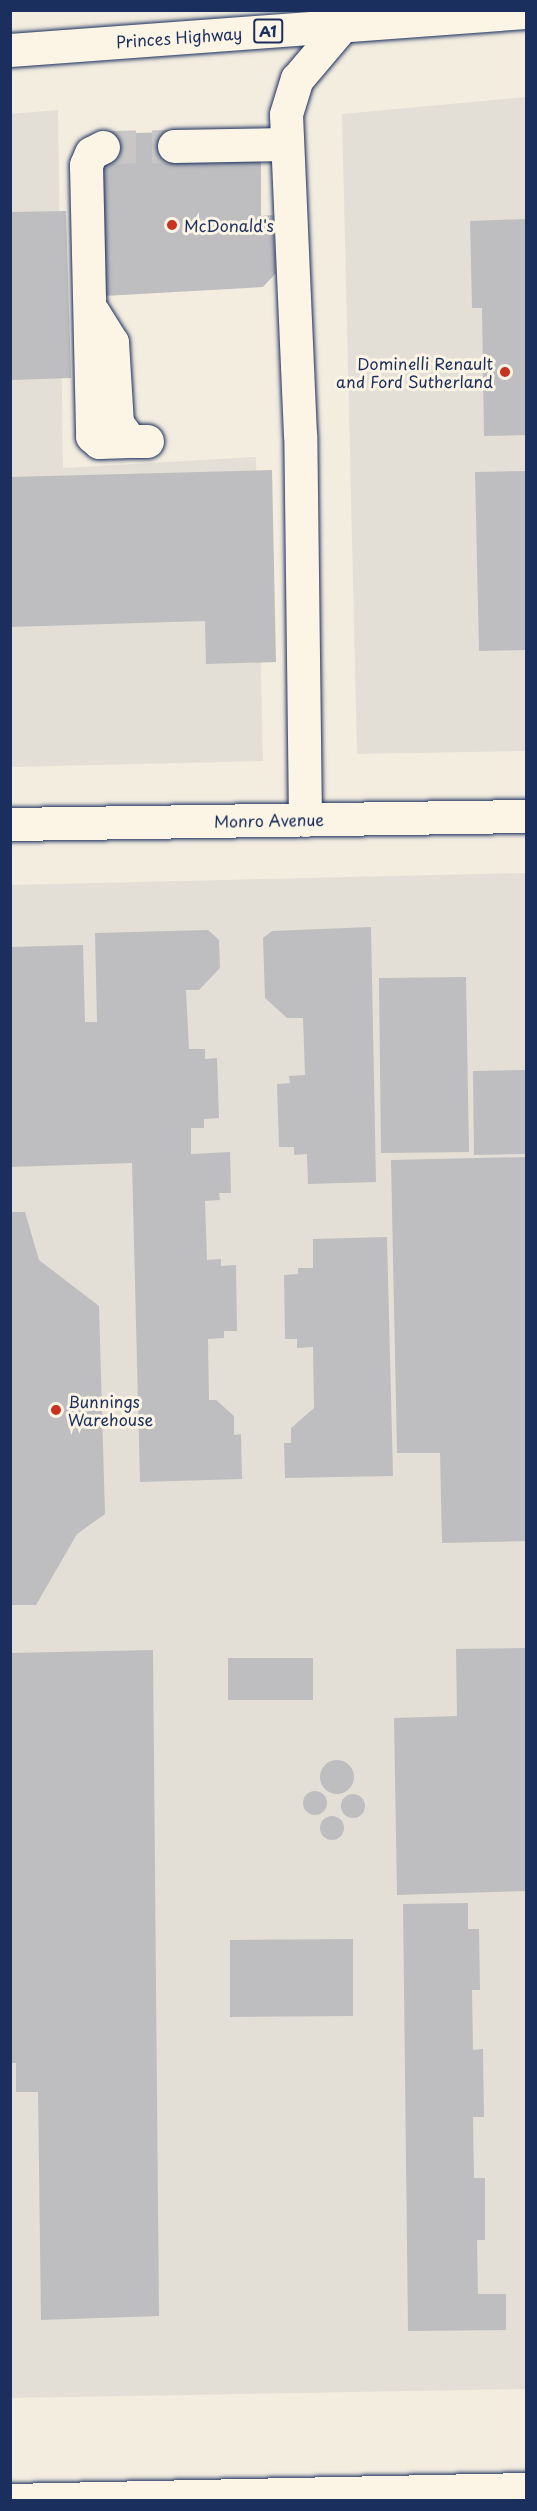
<!DOCTYPE html>
<html>
<head>
<meta charset="utf-8">
<style>
	body { margin:0 }
	#map { position:relative; width:537px; height:2511px; overflow:hidden; background:#f3ede0; font-family:"Playpen Sans",sans-serif }
	div>[style] { position:absolute }
	.built>* { inset:0; background:#e3dfd6 }
	.building>* { inset:0; background:#bebec0 }
	.round { border-radius:50% }
	.minor-tunnel>* { height:33px; margin-top:-16.5px; transform-origin:0; background:repeating-linear-gradient(90deg,#c8c7c6 0 33px,transparent 0 49px) }
	.roads { filter:drop-shadow(0 0 2px #1b2f5e) drop-shadow(0 0 2px #1b2f5e) }
	.minor>* { height:33px; margin:-16.5px; padding:0 16.5px; transform-origin:16.5px; border-radius:16.5px; background:#fcf5e5 }
	.highway>* { height:33px; margin:-16.5px; padding:0 16.5px; transform-origin:16.5px; border-radius:16.5px; background:#fcf5e5 }
	.dots>* { width:16px; height:16px; translate:-50% -50%; box-sizing:border-box; border:3px solid #fcf5e5; border-radius:50% }
	span { translate:-50% -50%; white-space:nowrap; text-align:center; line-height:1.15; -webkit-text-stroke:6px #fcf5e5; paint-order:stroke }
	.shield-label span { padding:2px 4px; background:#fcf5e5; border:2px solid; border-radius:4px; -webkit-text-stroke-width:0 }
	.shield-label { font-size:15px; color:#1b2f5e; font-weight:700 }
	.street-label { font-size:16px; color:#1b2f5e }
	.poi-label { font-size:16px; color:#1b2f5e }
	.left { translate:0 -50%; text-align:left }
	.right { translate:-100% -50%; text-align:right }
	.frame { position:absolute; inset:0; border:12px solid #1b2f5e; pointer-events:none }
</style>
</head>
<body>
<div id="map">
	<div class="built">
		<i style="clip-path:polygon(526px 97px,526px 751px,357px 754px,342px 114px)"></i>
		<i style="clip-path:polygon(58px 110px,63px 468px,256px 457px,263px 761px,11px 767px,10px 114px)"></i>
		<i style="clip-path:polygon(526px 873px,526px 2389px,11px 2398px,11px 885px)"></i>
	</div>
	<div class="building">
		<i style="clip-path:polygon(174px 132px,261px 159px,261px 216px,273px 215px,276px 273px,263px 287px,104px 296px,96px 134px)"></i>
		<i style="clip-path:polygon(66px 211px,71px 378px,10px 380px,10px 212px)"></i>
		<i style="clip-path:polygon(526px 219px,526px 435px,484px 436px,482px 308px,472px 308px,470px 221px)"></i>
		<i style="clip-path:polygon(272px 470px,276px 662px,206px 664px,205px 621px,10px 627px,10px 477px)"></i>
		<i style="clip-path:polygon(526px 471px,526px 650px,479px 651px,475px 472px)"></i>
		<i style="clip-path:polygon(371px 927px,376px 1182px,308px 1184px,307px 1154px,294px 1155px,294px 1147px,279px 1147px,277px 1084px,290px 1083px,289px 1076px,305px 1075px,303px 1018px,287px 1018px,265px 998px,263px 938px,272px 931px)"></i>
		<i style="clip-path:polygon(208px 930px,219px 940px,220px 968px,199px 990px,186px 990px,189px 1049px,205px 1049px,205px 1059px,217px 1058px,219px 1118px,204px 1119px,204px 1128px,191px 1128px,191px 1154px,230px 1152px,231px 1193px,219px 1193px,220px 1200px,205px 1201px,207px 1260px,221px 1259px,221px 1266px,236px 1265px,237px 1331px,224px 1331px,224px 1338px,208px 1339px,209px 1400px,216px 1400px,234px 1416px,234px 1435px,241px 1434px,242px 1479px,140px 1482px,132px 1163px,10px 1167px,10px 947px,83px 945px,85px 1022px,97px 1022px,95px 933px)"></i>
		<i style="clip-path:polygon(466px 977px,469px 1152px,381px 1153px,379px 978px)"></i>
		<i style="clip-path:polygon(526px 1070px,526px 1154px,474px 1155px,473px 1071px)"></i>
		<i style="clip-path:polygon(526px 1157px,526px 1541px,442px 1543px,440px 1453px,397px 1453px,391px 1160px)"></i>
		<i style="clip-path:polygon(10px 1212px,25px 1212px,39px 1260px,99px 1306px,105px 1514px,77px 1534px,36px 1605px,10px 1605px)"></i>
		<i style="clip-path:polygon(387px 1237px,393px 1476px,285px 1478px,284px 1443px,291px 1443px,291px 1428px,314px 1408px,313px 1347px,297px 1348px,297px 1339px,285px 1339px,284px 1275px,298px 1274px,298px 1268px,313px 1268px,313px 1239px)"></i>
		<i style="clip-path:polygon(526px 1648px,526px 1891px,397px 1895px,394px 1718px,457px 1716px,456px 1649px)"></i>
		<i style="clip-path:polygon(153px 1650px,159px 2316px,41px 2320px,38px 2092px,16px 2092px,16px 2063px,10px 2063px,10px 1653px)"></i>
		<i style="clip-path:polygon(228px 1658px,313px 1658px,313px 1700px,228px 1700px)"></i>
		<i class="round" style="left:320px;top:1760px;width:34px;height:34px"></i>
		<i class="round" style="left:303px;top:1791px;width:24px;height:24px"></i>
		<i class="round" style="left:341px;top:1794px;width:24px;height:24px"></i>
		<i class="round" style="left:320px;top:1816px;width:24px;height:24px"></i>
		<i style="clip-path:polygon(468px 1903px,468px 1929px,479px 1929px,480px 1990px,472px 1990px,473px 2050px,483px 2049px,484px 2117px,473px 2117px,474px 2178px,485px 2178px,485px 2240px,477px 2240px,478px 2294px,506px 2294px,506px 2330px,408px 2331px,403px 1904px)"></i>
		<i style="clip-path:polygon(353px 1939px,353px 2016px,230px 2017px,230px 1940px)"></i>
	</div>
	<div class="minor-tunnel">
		<i style="left:103px;top:147px;width:71px;rotate:-0.8deg"></i>
	</div>
	<div class="roads">
		<div class="minor">
			<i style="left:174px;top:146px;width:113px;rotate:-1deg"></i>
			<i style="left:103px;top:147px;width:13px;rotate:153deg"></i>
			<i style="left:91px;top:153px;width:13px;rotate:113deg"></i>
			<i style="left:86px;top:165px;width:271px;rotate:88.7deg"></i>
			<i style="left:92px;top:436px;width:9px;rotate:41deg"></i>
			<i style="left:99px;top:442px;width:31px;rotate:-2deg"></i>
			<i style="left:93px;top:312px;width:36px;rotate:58deg"></i>
			<i style="left:112px;top:342px;width:81px;rotate:86.5deg"></i>
			<i style="left:117px;top:423px;width:22px;rotate:54deg"></i>
			<i style="left:130px;top:441px;width:17px"></i>
			<i style="left:305px;top:820px;width:385px;rotate:-90.7deg"></i>
			<i style="left:300px;top:435px;width:321px;rotate:-92.5deg"></i>
			<i style="left:286px;top:114px;width:37px;rotate:-73deg"></i>
			<i style="left:297px;top:79px;width:70px;rotate:-49.7deg"></i>
			<i style="left:10px;top:824px;width:516px;rotate:-0.89deg"></i>
			<i style="left:10px;top:2500px;width:516px;rotate:-1.22deg"></i>
		</div>
		<div class="highway">
			<i style="left:10px;top:50px;width:517px;rotate:-4.21deg"></i>
		</div>
	</div>
	<div class="dots">
		<i style="left:172px;top:225px;background:#c8321e"></i>
		<i style="left:505px;top:372px;background:#c8321e"></i>
		<i style="left:56px;top:1410px;background:#c8321e"></i>
	</div>
	<div class="shield-label">
		<span style="left:268px;top:31px">A1</span>
	</div>
	<div class="street-label">
		<span style="left:179px;top:37px;rotate:-4deg">Princes Highway</span>
		<span style="left:269px;top:820px;rotate:-1deg">Monro Avenue</span>
	</div>
	<div class="poi-label">
		<span class="left" style="left:184px;top:225px">McDonald's</span>
		<span class="right" style="left:493px;top:372px">Dominelli Renault<br>and Ford Sutherland</span>
		<span class="left" style="left:68px;top:1410px">Bunnings<br>Warehouse</span>
	</div>
	<div class="frame"></div>
</div>
</body>
</html>
